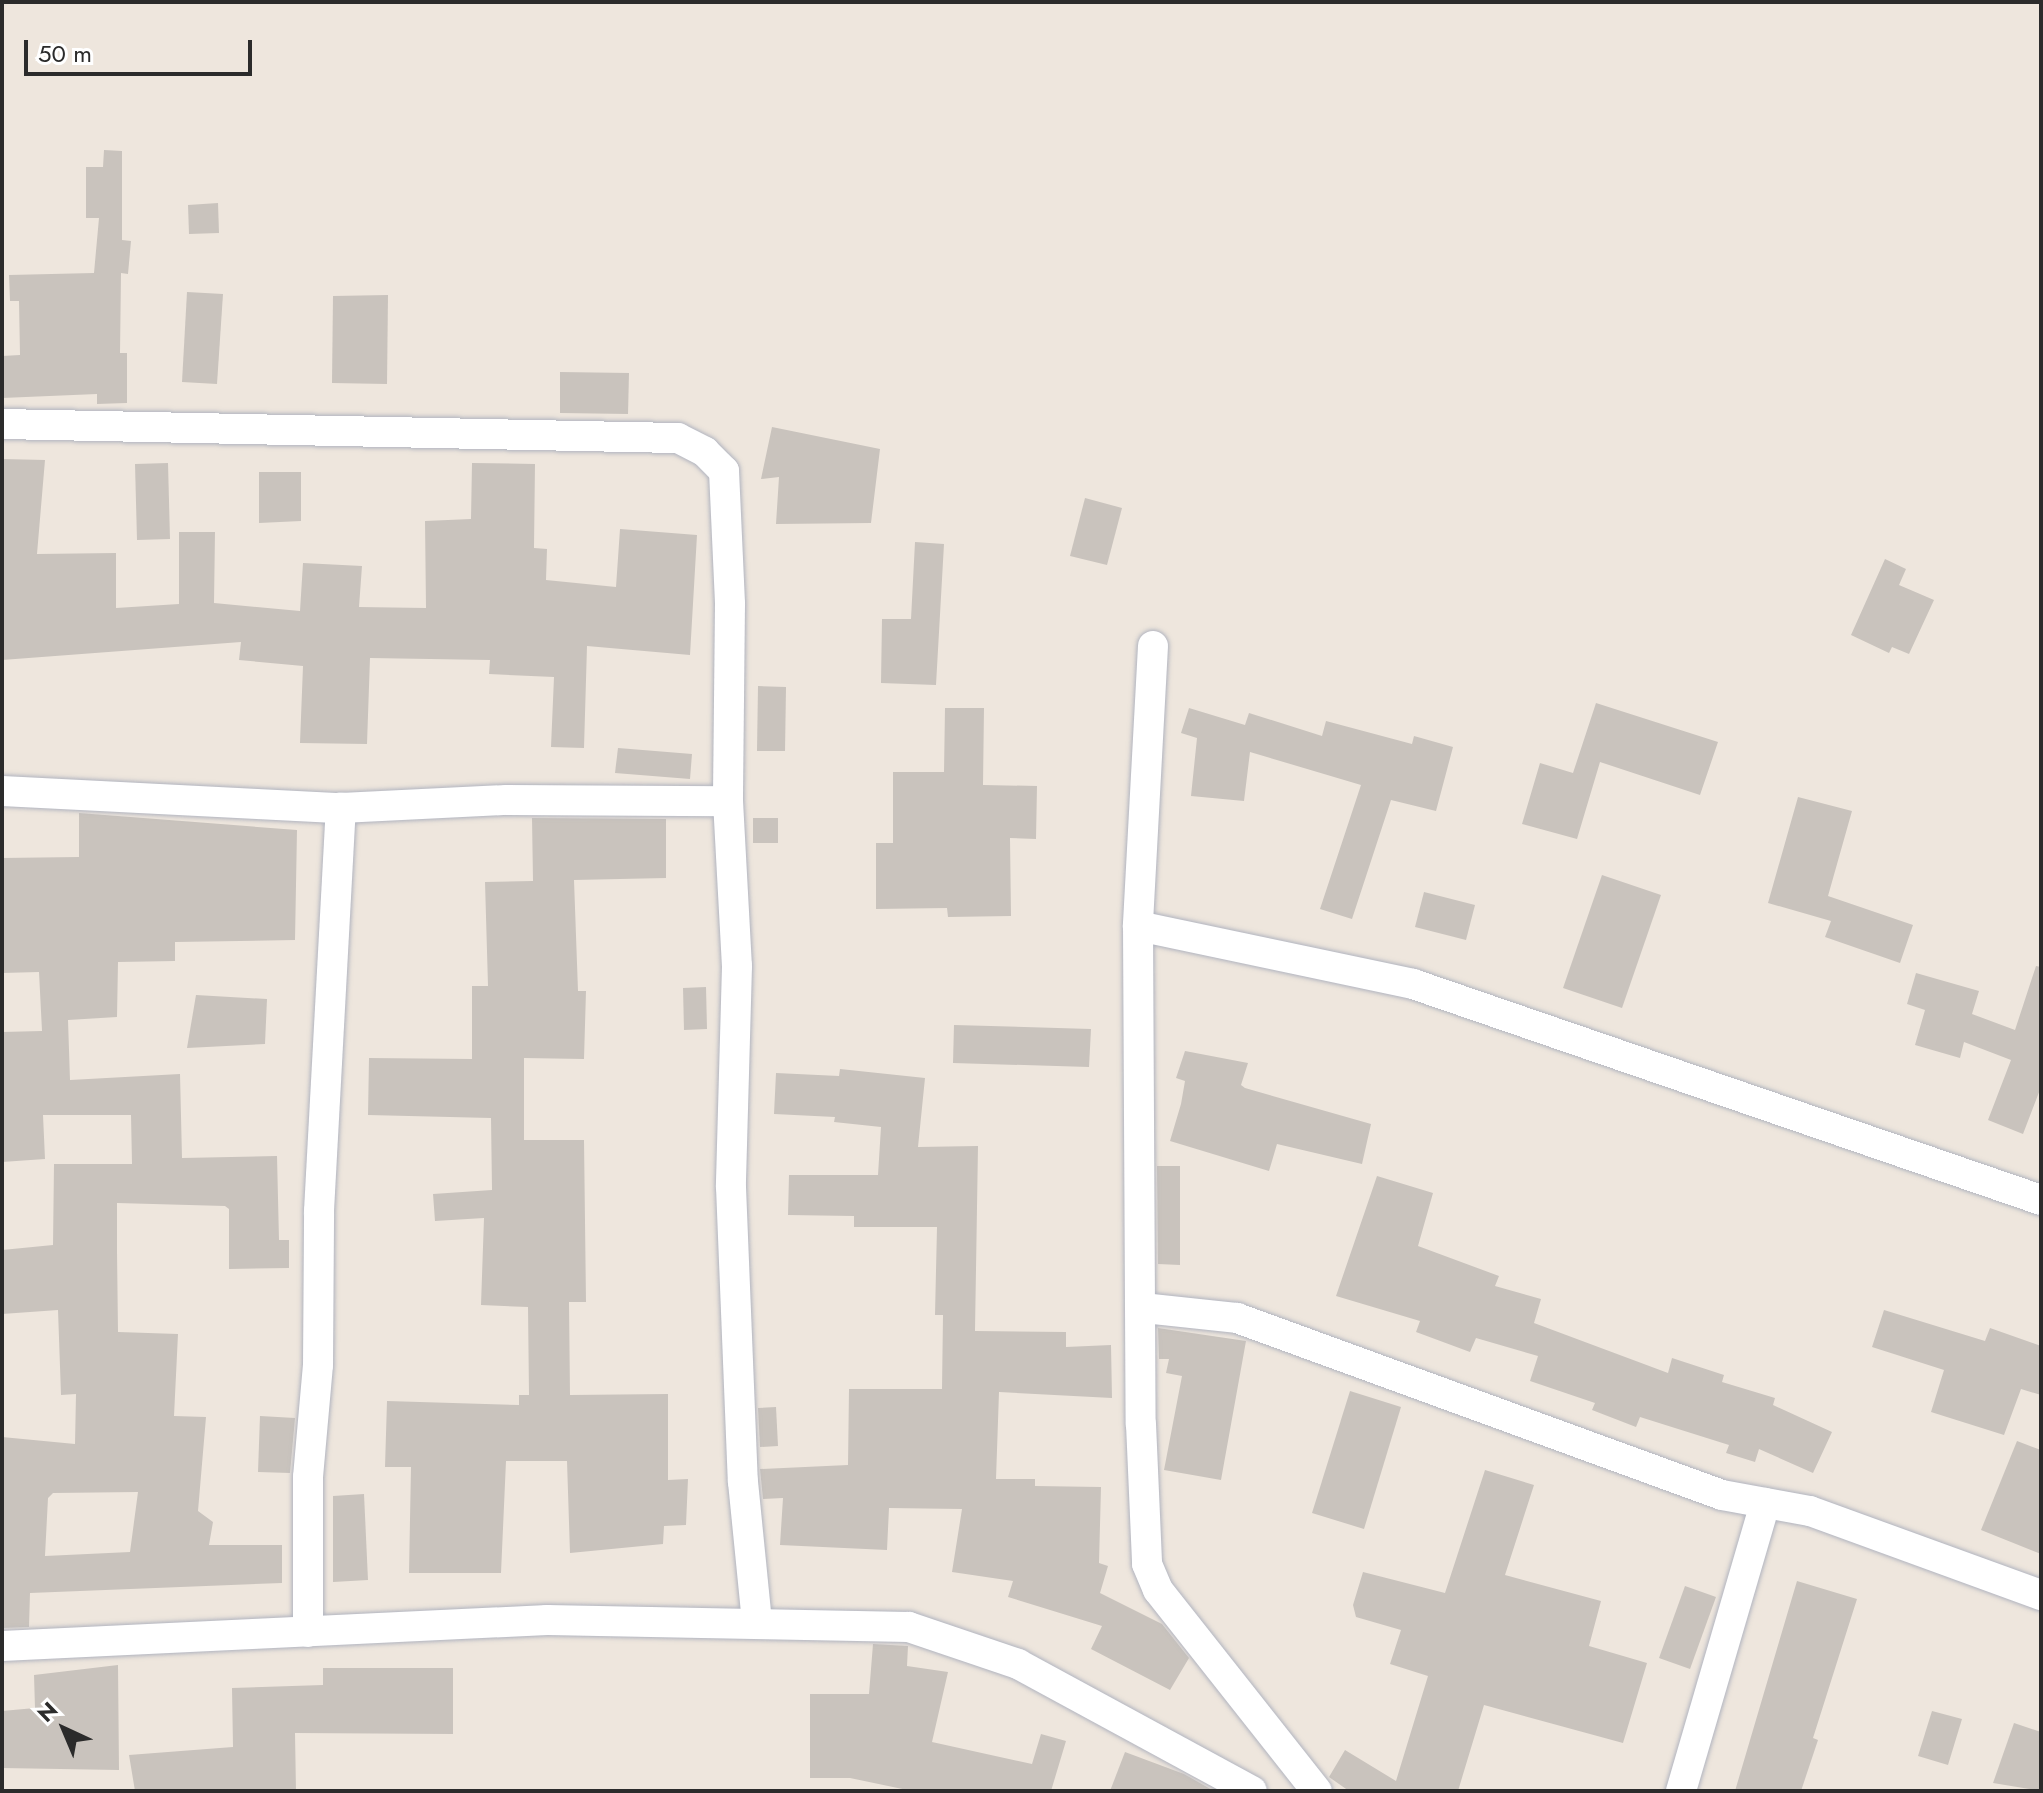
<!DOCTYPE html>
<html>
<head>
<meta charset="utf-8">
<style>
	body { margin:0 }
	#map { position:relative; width:2043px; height:1793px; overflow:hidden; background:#eee6dd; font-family:Jost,sans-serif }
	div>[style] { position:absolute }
	.building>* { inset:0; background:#c9c3bd }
	.roads { filter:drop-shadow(0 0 2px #b1b4bf) drop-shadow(0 0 2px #b1b4bf) }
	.street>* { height:30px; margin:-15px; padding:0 15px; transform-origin:15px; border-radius:15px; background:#fff }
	span { translate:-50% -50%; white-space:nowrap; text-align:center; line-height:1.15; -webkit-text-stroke:7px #fff; paint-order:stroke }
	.frame { position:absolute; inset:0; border:4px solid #2b2b2b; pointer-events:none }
	.north { position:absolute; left:24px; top:1689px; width:80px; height:80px; -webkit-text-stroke:6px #fff; paint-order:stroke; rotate:316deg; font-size:22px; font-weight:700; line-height:32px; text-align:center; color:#2b2b2b }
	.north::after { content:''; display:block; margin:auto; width:28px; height:36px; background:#2b2b2b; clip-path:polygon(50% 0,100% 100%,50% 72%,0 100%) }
	.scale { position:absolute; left:24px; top:40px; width:228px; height:36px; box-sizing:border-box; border:4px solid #2b2b2b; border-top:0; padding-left:10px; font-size:24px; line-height:28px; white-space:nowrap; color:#2b2b2b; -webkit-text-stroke:6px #fff; paint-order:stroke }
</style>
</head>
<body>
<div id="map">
	<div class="building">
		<i style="clip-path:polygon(104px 150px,122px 151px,122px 240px,131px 241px,128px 274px,121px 273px,120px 353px,127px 353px,127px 403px,97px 404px,97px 394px,2px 398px,2px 356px,20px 355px,19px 301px,10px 301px,9px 275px,94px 273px,99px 218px,86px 218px,86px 167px,103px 167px)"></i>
		<i style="clip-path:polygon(218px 203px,219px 233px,189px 234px,188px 205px)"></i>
		<i style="clip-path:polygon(187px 292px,223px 294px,217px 384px,182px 382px)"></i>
		<i style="clip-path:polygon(388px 295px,387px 384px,332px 383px,333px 296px)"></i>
		<i style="clip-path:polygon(560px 372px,629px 373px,628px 414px,560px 413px)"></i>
		<i style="clip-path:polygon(772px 427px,880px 449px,871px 523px,776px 524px,779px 477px,761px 479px)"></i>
		<i style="clip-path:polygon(2px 459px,45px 460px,37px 554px,116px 553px,116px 608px,179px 604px,179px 532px,215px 532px,214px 603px,300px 611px,303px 563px,362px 566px,359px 607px,426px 608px,425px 521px,471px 519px,472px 463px,535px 464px,534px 548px,547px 549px,546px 580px,616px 587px,620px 529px,697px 535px,690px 655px,587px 646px,584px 748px,551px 747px,554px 677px,489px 674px,490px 660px,370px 658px,367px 744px,300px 743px,303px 666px,239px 660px,241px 642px,2px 660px)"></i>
		<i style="clip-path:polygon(168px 463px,170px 539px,137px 540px,135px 464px)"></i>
		<i style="clip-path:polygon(259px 472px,301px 472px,301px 521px,259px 523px)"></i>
		<i style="clip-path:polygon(1085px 498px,1122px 508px,1107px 565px,1070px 556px)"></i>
		<i style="clip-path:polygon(915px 542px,944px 544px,936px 685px,881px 683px,882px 619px,911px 619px)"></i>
		<i style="clip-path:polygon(1885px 559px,1906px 569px,1899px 585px,1934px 600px,1909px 654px,1892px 647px,1889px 653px,1851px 635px)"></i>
		<i style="clip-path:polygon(758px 686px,786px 687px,785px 751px,757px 751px)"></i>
		<i style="clip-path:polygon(1596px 703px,1718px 742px,1700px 795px,1600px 762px,1577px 839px,1522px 824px,1540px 763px,1573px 773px)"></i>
		<i style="clip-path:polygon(945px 708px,984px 708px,983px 785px,1037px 786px,1036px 839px,1010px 838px,1011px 916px,948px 917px,947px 908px,876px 909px,876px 843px,893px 843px,893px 772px,944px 772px)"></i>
		<i style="clip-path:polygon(1189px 708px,1245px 725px,1249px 713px,1322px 736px,1326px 721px,1412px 744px,1414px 736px,1453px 747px,1436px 811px,1391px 800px,1352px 919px,1320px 909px,1361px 785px,1250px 752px,1244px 801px,1191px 796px,1197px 738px,1181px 733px)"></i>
		<i style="clip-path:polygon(618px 748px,692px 754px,690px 779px,615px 773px)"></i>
		<i style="clip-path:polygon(1798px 797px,1852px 811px,1828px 896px,1913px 925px,1900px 963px,1825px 937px,1831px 921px,1768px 903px)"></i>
		<i style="clip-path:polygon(evenodd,79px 813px,297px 830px,295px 940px,175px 942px,175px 961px,118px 962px,117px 1017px,68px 1020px,70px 1080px,180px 1074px,182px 1158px,277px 1156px,279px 1240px,289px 1240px,289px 1268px,229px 1269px,229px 1209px,225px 1206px,117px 1203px,117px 1251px,118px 1332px,178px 1334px,174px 1416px,206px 1417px,198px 1511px,213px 1522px,209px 1545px,282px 1545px,282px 1583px,30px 1593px,29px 1627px,2px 1628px,2px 1437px,75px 1444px,76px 1394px,61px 1395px,58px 1310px,2px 1314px,2px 1250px,53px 1245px,54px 1164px,132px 1164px,131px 1115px,43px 1115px,45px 1159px,2px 1162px,2px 1032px,42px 1031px,39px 972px,2px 973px,2px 858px,79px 857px,79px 813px,138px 1492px,130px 1552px,45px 1556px,48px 1498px,53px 1493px,138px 1492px)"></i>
		<i style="clip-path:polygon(532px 818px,666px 819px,666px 878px,574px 880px,578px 991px,586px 991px,584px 1059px,524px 1058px,524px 1140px,584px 1140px,586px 1302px,569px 1302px,570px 1395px,668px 1394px,668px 1480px,688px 1479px,686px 1525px,664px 1526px,663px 1544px,570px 1553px,567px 1461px,506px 1461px,501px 1573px,409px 1573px,411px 1467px,385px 1467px,387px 1401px,519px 1405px,519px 1395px,529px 1395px,528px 1307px,481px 1305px,484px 1218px,435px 1221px,433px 1194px,492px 1190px,491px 1118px,368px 1115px,369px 1058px,472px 1059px,472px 986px,488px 986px,485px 882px,533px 881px)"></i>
		<i style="clip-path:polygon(753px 818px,778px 818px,778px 843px,753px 843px)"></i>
		<i style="clip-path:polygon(1602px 875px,1661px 895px,1622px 1008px,1563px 988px)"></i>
		<i style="clip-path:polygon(1424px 892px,1475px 905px,1466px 940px,1415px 927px)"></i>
		<i style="clip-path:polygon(2036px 966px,2041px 967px,2041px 1087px,2023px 1134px,1988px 1120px,2011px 1060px,1964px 1042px,1960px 1058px,1915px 1045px,1925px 1010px,1907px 1004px,1916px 973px,1979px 991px,1972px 1014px,2015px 1030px)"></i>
		<i style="clip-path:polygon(706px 987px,707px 1029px,684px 1030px,683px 988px)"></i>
		<i style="clip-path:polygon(196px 995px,267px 999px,265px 1044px,187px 1048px)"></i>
		<i style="clip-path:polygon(954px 1025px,1091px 1029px,1089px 1067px,953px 1063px)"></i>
		<i style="clip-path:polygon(1185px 1051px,1248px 1063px,1241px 1085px,1245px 1088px,1371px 1124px,1362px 1164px,1277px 1144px,1269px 1171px,1170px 1141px,1181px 1104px,1185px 1081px,1176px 1078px)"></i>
		<i style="clip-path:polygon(840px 1069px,925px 1078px,918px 1147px,978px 1146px,975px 1331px,1066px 1332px,1066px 1347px,1111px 1345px,1112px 1398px,999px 1392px,996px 1479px,1035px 1479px,1035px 1486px,1101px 1487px,1099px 1563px,1108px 1566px,1100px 1593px,1162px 1624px,1189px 1658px,1170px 1690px,1091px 1649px,1102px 1626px,1008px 1597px,1013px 1581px,952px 1572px,962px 1509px,889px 1508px,887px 1550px,780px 1545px,783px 1498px,763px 1499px,760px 1469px,848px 1465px,849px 1389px,942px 1389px,943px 1315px,935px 1315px,937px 1227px,854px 1227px,854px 1216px,788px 1215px,789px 1175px,878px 1175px,881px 1127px,834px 1122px,835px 1117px,774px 1114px,776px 1073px,839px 1076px)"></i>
		<i style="clip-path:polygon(1157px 1166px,1180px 1166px,1180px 1265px,1158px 1264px)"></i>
		<i style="clip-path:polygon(1377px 1176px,1433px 1193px,1418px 1246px,1499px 1276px,1495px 1286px,1541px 1299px,1534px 1323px,1668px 1373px,1672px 1358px,1724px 1375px,1722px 1382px,1775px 1398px,1773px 1405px,1832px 1432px,1813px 1473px,1759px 1449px,1755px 1462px,1726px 1453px,1729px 1445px,1640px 1417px,1636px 1427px,1592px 1410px,1595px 1403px,1530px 1381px,1538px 1356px,1476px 1338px,1470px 1352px,1416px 1332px,1420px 1321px,1336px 1296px)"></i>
		<i style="clip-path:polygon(1884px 1310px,1985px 1341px,1990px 1328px,2041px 1346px,2041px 1395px,2021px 1389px,2004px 1435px,1931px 1412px,1944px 1370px,1872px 1347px)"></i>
		<i style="clip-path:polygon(1158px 1328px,1246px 1341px,1221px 1480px,1164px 1470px,1182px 1376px,1166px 1373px,1169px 1359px,1159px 1359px)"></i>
		<i style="clip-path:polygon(1350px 1391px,1401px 1407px,1364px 1529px,1312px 1513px)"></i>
		<i style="clip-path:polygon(776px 1407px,778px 1446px,760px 1447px,758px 1408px)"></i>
		<i style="clip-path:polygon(260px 1416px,295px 1418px,290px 1473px,258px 1472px)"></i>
		<i style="clip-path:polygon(2017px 1441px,2041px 1450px,2041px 1554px,1981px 1530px)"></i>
		<i style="clip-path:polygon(1485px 1470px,1534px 1485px,1505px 1575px,1601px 1601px,1589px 1646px,1647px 1663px,1623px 1743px,1484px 1705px,1458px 1791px,1349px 1791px,1329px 1777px,1345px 1750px,1396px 1781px,1428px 1676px,1390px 1664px,1401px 1630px,1356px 1617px,1353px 1605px,1363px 1572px,1445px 1593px)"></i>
		<i style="clip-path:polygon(364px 1494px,368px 1580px,333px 1582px,333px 1496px)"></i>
		<i style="clip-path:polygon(1797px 1581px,1857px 1599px,1813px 1738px,1818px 1740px,1801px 1791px,1735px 1791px)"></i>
		<i style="clip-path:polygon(1685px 1586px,1716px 1597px,1690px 1669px,1659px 1658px)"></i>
		<i style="clip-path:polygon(873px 1644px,908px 1646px,907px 1666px,948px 1672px,932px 1742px,1032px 1764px,1041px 1734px,1066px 1741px,1051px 1791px,912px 1791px,850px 1778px,810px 1778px,810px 1694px,869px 1694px)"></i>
		<i style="clip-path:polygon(118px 1665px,119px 1770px,2px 1768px,2px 1711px,35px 1708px,34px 1675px)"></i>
		<i style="clip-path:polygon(323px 1668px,453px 1668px,453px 1734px,295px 1733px,296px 1791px,135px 1791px,129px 1755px,233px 1747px,232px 1688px,323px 1685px)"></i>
		<i style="clip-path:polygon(1932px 1711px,1962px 1719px,1948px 1765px,1918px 1756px)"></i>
		<i style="clip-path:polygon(2014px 1723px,2041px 1732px,2041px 1791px,1993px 1783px)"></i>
		<i style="clip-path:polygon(1125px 1752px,1184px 1774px,1214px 1791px,1110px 1791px)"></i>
	</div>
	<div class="roads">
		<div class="street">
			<i style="left:2px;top:424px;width:676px;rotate:1.19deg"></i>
			<i style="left:678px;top:438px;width:30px;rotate:27deg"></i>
			<i style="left:705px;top:452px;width:27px;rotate:45deg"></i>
			<i style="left:724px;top:471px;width:133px;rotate:87.4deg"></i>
			<i style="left:730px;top:604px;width:197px;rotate:90.6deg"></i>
			<i style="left:728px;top:801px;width:165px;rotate:86.9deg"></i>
			<i style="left:737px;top:966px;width:221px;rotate:91.6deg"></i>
			<i style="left:731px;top:1187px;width:295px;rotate:87.7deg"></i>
			<i style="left:743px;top:1482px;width:141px;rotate:84.3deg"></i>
			<i style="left:1153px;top:646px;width:280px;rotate:93.1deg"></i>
			<i style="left:1138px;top:926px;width:498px;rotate:89.7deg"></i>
			<i style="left:1141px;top:1424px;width:140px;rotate:87.5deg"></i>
			<i style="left:1147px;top:1564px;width:28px;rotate:67deg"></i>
			<i style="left:1158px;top:1590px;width:256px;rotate:51.7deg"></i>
			<i style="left:2px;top:791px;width:339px;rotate:2.9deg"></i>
			<i style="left:341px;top:808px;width:166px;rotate:-2.8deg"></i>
			<i style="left:507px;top:800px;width:221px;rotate:0.3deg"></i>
			<i style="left:1138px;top:926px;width:281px;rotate:11.9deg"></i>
			<i style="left:1413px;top:984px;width:664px;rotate:18.98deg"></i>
			<i style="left:1143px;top:1308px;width:95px;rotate:6.1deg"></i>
			<i style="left:1237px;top:1318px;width:516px;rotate:20.05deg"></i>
			<i style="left:1722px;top:1495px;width:89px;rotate:10.3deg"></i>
			<i style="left:1810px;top:1511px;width:246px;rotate:20deg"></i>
			<i style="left:308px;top:1632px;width:155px;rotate:-90deg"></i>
			<i style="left:308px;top:1477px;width:112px;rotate:-84.9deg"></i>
			<i style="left:318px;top:1365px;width:154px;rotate:-89.6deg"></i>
			<i style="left:319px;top:1211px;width:404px;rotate:-86.9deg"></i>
			<i style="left:2px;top:1646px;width:546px;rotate:-2.73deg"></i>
			<i style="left:547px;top:1620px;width:362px;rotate:1.1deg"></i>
			<i style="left:909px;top:1627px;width:115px;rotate:18.7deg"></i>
			<i style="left:1018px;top:1664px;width:266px;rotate:28.5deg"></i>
			<i style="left:1681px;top:1791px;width:300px;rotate:-73.7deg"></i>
		</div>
	</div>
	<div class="frame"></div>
	<div class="north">N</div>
	<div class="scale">50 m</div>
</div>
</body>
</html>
